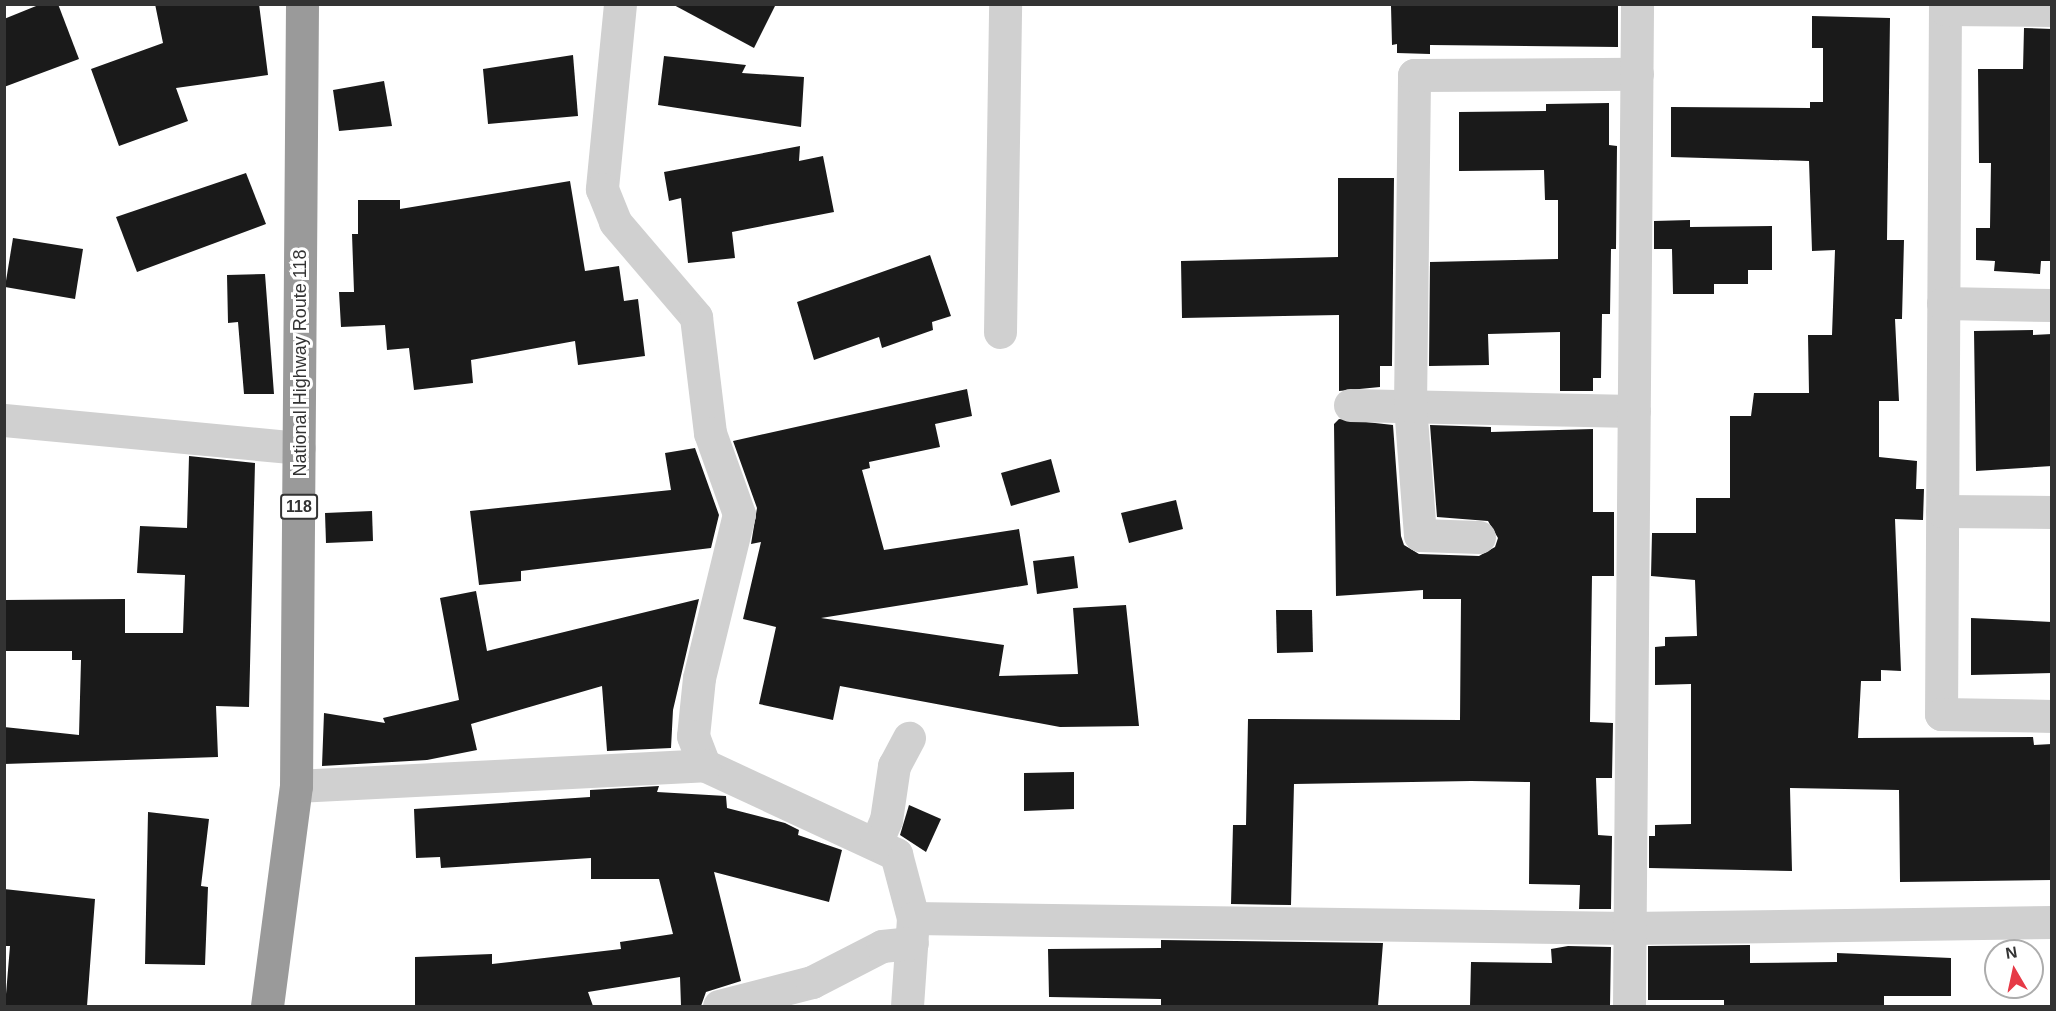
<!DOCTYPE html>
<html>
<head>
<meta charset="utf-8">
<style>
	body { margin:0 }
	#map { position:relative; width:2056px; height:1011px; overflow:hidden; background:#fff; font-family:Arial,sans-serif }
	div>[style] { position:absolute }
	.building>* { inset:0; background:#1a1a1a }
	.minor>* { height:33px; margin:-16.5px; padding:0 16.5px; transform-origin:16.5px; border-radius:16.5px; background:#d0d0d0 }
	.highway>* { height:33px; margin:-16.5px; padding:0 16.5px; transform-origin:16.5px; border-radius:16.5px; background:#9a9a9a }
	span { translate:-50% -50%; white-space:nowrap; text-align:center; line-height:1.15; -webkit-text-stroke:6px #fff; paint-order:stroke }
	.shield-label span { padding:2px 4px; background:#fff; border:2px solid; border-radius:4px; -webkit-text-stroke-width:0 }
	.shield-label { font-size:16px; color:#333; font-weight:700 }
	.street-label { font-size:18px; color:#333 }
	.frame { position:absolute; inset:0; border:6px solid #333; pointer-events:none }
	.north { position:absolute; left:1984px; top:939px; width:60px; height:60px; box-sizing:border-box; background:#fff; border:2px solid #adadad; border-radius:50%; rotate:351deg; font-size:16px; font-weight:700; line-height:24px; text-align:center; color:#333 }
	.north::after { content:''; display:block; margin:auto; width:21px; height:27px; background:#e63946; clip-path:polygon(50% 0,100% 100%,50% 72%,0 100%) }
</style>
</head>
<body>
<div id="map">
	<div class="building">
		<i style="clip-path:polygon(41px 4px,58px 4px,79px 59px,4px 87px,4px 19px)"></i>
		<i style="clip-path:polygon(155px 4px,259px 4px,268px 75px,176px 88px,188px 121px,119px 146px,91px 69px,163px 43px)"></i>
		<i style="clip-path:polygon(672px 4px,776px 4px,754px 48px)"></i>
		<i style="clip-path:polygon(1391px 6px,1618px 6px,1618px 47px,1430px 45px,1430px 54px,1397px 53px,1397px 44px,1392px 45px)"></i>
		<i style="clip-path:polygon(1812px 16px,1890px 18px,1887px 240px,1904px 240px,1902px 319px,1895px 319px,1899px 401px,1879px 401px,1879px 457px,1917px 461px,1916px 489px,1924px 489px,1923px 520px,1895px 519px,1901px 671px,1881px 670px,1881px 681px,1861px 681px,1858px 738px,2033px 737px,2034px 745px,2052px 744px,2052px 880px,1900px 882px,1899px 790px,1790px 788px,1792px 871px,1649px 868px,1649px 836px,1655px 836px,1655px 825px,1691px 824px,1691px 684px,1655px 685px,1655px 647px,1665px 646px,1665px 637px,1697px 636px,1695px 580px,1651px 576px,1652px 533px,1696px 533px,1696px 498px,1730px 498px,1730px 416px,1751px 416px,1754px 393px,1809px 393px,1808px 335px,1832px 335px,1835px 250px,1812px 251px,1809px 161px,1671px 157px,1671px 107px,1810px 108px,1810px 102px,1823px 102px,1823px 48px,1812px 48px)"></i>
		<i style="clip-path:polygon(2024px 28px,2052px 29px,2052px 261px,2041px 261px,2040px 274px,1994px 271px,1995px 261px,1976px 260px,1976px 228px,1990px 228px,1991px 163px,1979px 163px,1978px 69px,2023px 69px)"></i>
		<i style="clip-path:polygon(573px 55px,578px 116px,488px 124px,483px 69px)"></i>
		<i style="clip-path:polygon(664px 56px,746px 65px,742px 73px,804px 77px,801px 127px,658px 105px)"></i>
		<i style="clip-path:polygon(384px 81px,392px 126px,339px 131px,333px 90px)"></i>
		<i style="clip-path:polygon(1609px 103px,1609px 145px,1617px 146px,1616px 249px,1611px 249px,1610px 314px,1602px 314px,1601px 378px,1593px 378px,1593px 391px,1560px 391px,1560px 332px,1488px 334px,1489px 365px,1429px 366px,1430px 262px,1558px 259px,1558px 200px,1545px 200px,1544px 170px,1459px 171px,1459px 112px,1546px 111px,1546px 104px)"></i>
		<i style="clip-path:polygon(800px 146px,799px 161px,823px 156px,834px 212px,732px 232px,735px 258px,688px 263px,681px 198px,669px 201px,664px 172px)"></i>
		<i style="clip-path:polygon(246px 173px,266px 224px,137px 272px,116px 217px)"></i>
		<i style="clip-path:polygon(1338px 178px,1394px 178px,1392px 366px,1380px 366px,1380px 387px,1339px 391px,1339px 315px,1182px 318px,1181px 261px,1338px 257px)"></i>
		<i style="clip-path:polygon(570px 181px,585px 271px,619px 266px,624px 301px,638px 299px,645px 356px,578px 365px,575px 341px,471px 360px,473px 383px,414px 390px,409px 348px,387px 350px,385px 325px,341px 327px,339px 292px,354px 292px,352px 234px,358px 234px,358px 200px,400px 200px,400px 209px)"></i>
		<i style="clip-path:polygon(1690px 220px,1690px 227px,1772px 226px,1772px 270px,1748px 270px,1748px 284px,1714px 284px,1714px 294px,1673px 294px,1672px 249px,1654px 249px,1654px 221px)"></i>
		<i style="clip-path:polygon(13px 238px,83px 249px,75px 299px,5px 287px)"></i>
		<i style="clip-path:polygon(930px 255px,951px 316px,932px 322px,933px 330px,882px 348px,879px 337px,814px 360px,797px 302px)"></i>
		<i style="clip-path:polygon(265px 274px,274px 394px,244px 394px,238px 322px,228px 323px,227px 275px)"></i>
		<i style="clip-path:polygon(2033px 330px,2033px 335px,2052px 334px,2052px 466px,1976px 471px,1974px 331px)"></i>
		<i style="clip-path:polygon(967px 389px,972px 416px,935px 424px,940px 447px,869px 462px,870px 468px,862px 470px,884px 550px,1019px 529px,1028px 585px,821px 618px,1004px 645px,999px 676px,1078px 674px,1073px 608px,1126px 605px,1139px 726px,1060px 727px,840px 686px,833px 720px,759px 704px,776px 627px,743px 619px,761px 542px,751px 544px,757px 508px,733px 441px)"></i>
		<i style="clip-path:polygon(1339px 419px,1393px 425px,1401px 536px,1404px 545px,1419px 554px,1479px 556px,1495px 547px,1498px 538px,1488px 521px,1437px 517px,1430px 425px,1491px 427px,1491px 432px,1593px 429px,1593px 512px,1614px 512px,1614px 576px,1592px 576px,1590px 722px,1613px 723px,1612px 778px,1596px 778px,1598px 835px,1612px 836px,1611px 909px,1579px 909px,1580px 885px,1529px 884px,1530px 782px,1471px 781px,1294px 784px,1291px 905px,1231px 904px,1233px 825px,1246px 825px,1248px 719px,1460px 720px,1461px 599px,1423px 599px,1423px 590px,1336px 596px,1334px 424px)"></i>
		<i style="clip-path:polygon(695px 448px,719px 515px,711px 548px,521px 571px,521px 581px,479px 585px,470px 511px,671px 490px,665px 453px)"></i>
		<i style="clip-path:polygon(189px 456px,255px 463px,249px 707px,216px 706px,218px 757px,4px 764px,4px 727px,79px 735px,81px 660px,72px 660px,72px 651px,4px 651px,4px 600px,125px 599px,125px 633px,183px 633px,185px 575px,137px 573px,140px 526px,187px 528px)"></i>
		<i style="clip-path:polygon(1051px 459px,1060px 492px,1011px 506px,1001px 473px)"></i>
		<i style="clip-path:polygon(1176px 500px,1183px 529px,1129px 543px,1121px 513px)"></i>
		<i style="clip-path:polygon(372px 511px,373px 541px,326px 543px,325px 513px)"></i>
		<i style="clip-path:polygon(1074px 556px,1078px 588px,1037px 594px,1033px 561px)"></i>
		<i style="clip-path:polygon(476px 591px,487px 651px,699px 599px,673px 710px,671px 748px,607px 751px,602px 686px,471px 724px,477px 750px,427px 760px,322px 766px,324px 713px,385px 723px,383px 718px,459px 700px,440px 598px)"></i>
		<i style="clip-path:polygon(1276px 610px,1312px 610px,1313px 652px,1277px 653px)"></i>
		<i style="clip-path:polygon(1971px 618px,2052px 622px,2052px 673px,1971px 675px)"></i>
		<i style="clip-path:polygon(1074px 772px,1074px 809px,1024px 811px,1024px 773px)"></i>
		<i style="clip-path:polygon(659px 786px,657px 792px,726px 796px,727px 808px,785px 823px,799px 830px,798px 835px,842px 850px,829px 902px,714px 872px,741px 981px,706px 992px,701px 1006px,681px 1006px,680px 977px,588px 992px,593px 1006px,415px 1005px,415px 957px,492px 954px,492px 964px,621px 949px,620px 942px,673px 934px,659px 879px,591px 879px,591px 858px,441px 868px,440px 857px,416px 858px,414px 809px,590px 797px,590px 790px)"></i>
		<i style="clip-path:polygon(909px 805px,941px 819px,926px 852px,900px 835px)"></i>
		<i style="clip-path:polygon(148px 812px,209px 819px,201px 886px,208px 887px,205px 965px,145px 964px)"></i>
		<i style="clip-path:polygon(4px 889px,95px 899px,87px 1006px,5px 1006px,10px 946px,4px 946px)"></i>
		<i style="clip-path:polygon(1161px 940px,1383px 943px,1378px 1006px,1161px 1006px,1161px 999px,1049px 997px,1048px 949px,1161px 948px)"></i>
		<i style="clip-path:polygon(1750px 945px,1750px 963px,1837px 962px,1837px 953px,1951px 958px,1951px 996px,1884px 996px,1884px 1006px,1724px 1006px,1724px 1000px,1648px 1000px,1648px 946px)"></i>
		<i style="clip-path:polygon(1568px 946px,1611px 947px,1610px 1006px,1470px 1006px,1471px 962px,1552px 963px,1551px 949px)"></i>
	</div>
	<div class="minor">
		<i style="left:620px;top:4px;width:186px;rotate:95.6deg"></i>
		<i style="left:602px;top:189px;width:35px;rotate:68deg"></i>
		<i style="left:615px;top:222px;width:125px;rotate:49.5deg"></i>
		<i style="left:696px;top:317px;width:117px;rotate:83.1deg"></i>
		<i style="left:710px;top:433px;width:86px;rotate:70.3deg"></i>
		<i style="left:739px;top:514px;width:169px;rotate:103.7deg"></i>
		<i style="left:699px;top:678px;width:58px;rotate:95.9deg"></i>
		<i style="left:693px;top:736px;width:31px;rotate:69deg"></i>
		<i style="left:704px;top:765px;width:212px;rotate:24.9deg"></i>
		<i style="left:896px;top:854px;width:66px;rotate:75.1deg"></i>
		<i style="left:913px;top:918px;width:88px;rotate:93.9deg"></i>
		<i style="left:1945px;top:4px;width:710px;rotate:90.32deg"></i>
		<i style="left:1941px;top:714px;width:111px;rotate:1deg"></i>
		<i style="left:1945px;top:9px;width:107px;rotate:0.5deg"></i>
		<i style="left:1943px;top:303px;width:109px;rotate:1.1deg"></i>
		<i style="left:1000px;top:332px;width:328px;rotate:-89.1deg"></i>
		<i style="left:1350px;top:405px;width:284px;rotate:1.2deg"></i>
		<i style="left:4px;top:420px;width:296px;rotate:5.4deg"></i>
		<i style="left:1942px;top:511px;width:110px;rotate:0.5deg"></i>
		<i style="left:1479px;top:537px;width:59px;rotate:-178.1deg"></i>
		<i style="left:1420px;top:535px;width:129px;rotate:-94.4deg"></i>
		<i style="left:1410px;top:406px;width:331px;rotate:-89.3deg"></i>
		<i style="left:1414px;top:75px;width:223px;rotate:-0.3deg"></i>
		<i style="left:296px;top:786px;width:409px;rotate:-2.9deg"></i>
		<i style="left:876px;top:843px;width:25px;rotate:-67deg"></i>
		<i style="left:886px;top:820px;width:55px;rotate:-81.6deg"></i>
		<i style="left:894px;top:766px;width:32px;rotate:-62deg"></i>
		<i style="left:913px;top:918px;width:715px;rotate:0.8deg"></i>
		<i style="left:1628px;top:928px;width:424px;rotate:-0.8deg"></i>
		<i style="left:719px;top:1006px;width:96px;rotate:-14.5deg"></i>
		<i style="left:812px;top:982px;width:79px;rotate:-27.2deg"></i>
		<i style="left:882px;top:946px;width:30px;rotate:-6deg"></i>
		<i style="left:1629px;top:1006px;width:1002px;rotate:-89.54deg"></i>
	</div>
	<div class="highway">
		<i style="left:267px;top:1006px;width:222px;rotate:-82.5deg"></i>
		<i style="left:296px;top:786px;width:782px;rotate:-89.56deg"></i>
	</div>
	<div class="shield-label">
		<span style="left:299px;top:507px">118</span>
	</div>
	<div class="street-label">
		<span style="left:300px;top:363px;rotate:-90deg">National Highway Route 118</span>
	</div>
	<div class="frame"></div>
	<div class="north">N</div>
</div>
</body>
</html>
